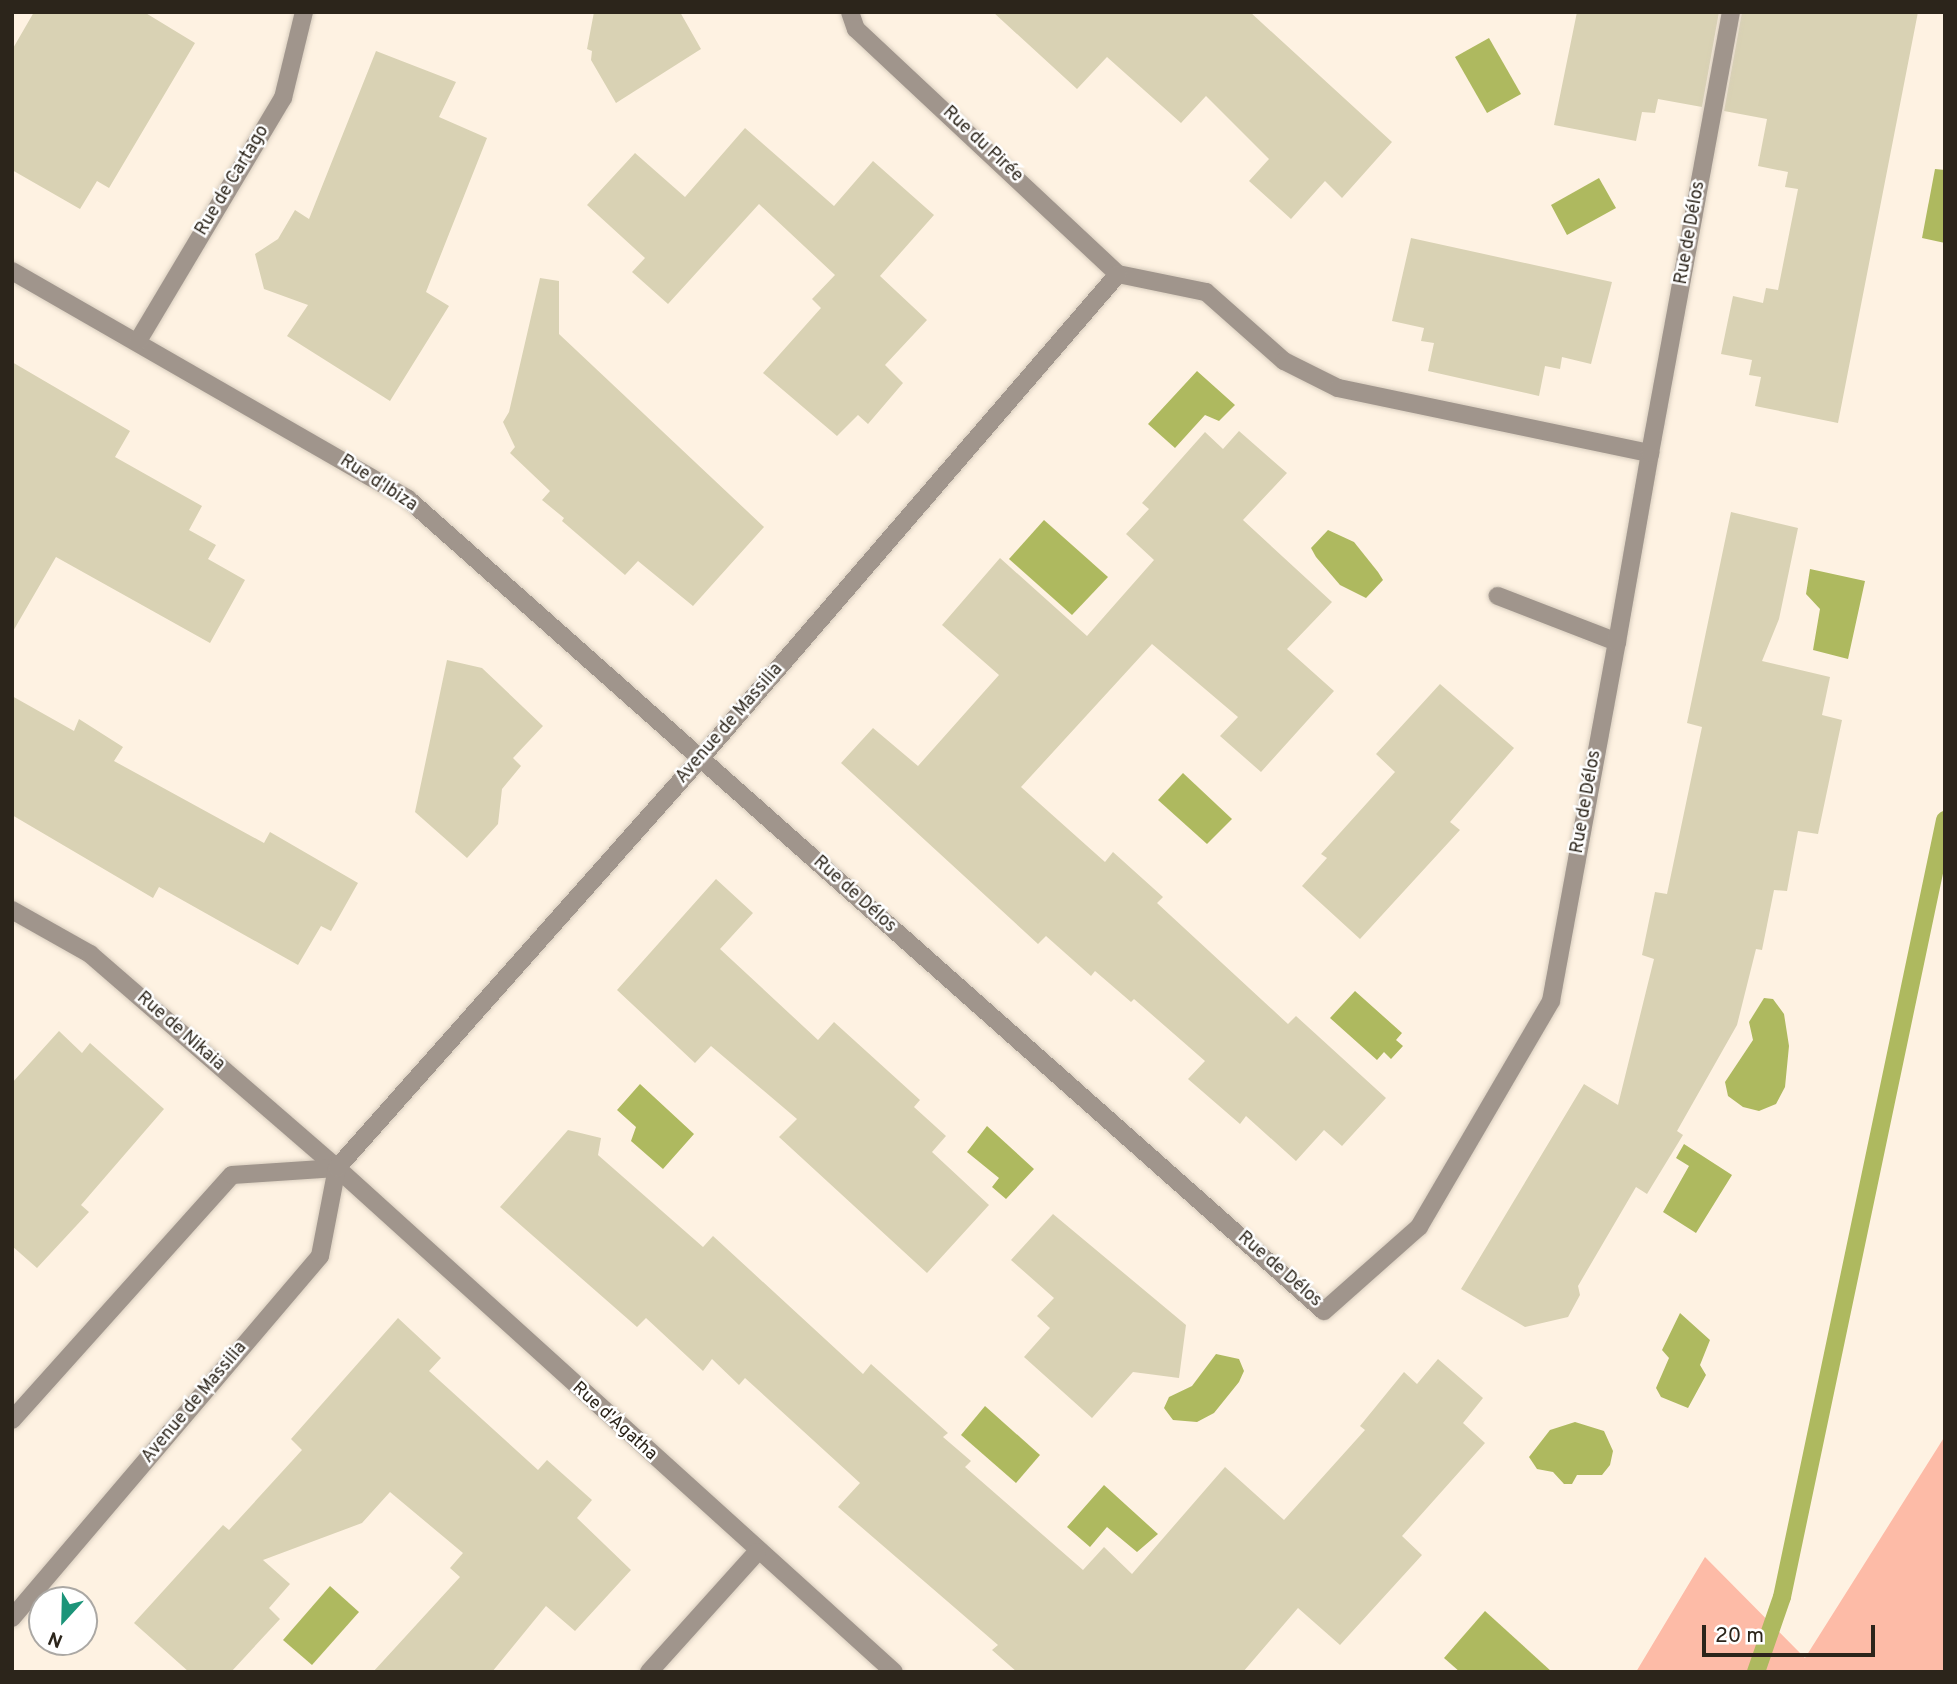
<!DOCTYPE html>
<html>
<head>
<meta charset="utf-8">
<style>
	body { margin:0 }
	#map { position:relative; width:1957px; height:1684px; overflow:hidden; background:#fef2e2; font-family:Overpass,sans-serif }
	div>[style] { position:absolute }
	.green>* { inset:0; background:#fdbba7 }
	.water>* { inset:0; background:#aeb95f }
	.stream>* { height:18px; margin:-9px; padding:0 9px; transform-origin:9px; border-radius:9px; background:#aeb95f }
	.building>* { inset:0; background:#d9d2b4 }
	.roads { filter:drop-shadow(0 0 2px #d8cdbe) drop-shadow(0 0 2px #d8cdbe) }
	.minor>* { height:18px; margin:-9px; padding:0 9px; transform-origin:9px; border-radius:9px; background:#a0958c }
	span { translate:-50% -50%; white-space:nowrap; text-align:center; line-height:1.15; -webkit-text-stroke:5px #fff; paint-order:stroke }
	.street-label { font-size:18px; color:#2c251b }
	.frame { position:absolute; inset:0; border:14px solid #2c251b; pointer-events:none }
	.north { position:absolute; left:28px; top:1586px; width:70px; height:70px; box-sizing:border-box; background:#fff; border:2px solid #aba8a4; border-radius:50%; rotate:202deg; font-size:19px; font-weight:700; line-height:28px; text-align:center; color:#2c251b }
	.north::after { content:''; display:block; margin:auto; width:24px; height:32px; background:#1c9479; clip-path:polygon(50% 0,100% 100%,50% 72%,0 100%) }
	.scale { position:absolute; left:1702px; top:1625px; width:173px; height:32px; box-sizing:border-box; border:4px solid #2c251b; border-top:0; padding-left:9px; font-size:21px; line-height:24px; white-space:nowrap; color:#2c251b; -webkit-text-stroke:5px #fff; paint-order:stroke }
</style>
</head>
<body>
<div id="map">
	<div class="green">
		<i style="clip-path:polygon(1945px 1436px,1945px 1672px,1636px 1672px,1705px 1557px,1805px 1658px)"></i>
	</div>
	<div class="water">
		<i style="clip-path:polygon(1489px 38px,1521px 94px,1487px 113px,1455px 57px)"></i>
		<i style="clip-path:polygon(1935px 169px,1945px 170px,1945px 243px,1922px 238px)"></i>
		<i style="clip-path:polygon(1599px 178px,1616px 208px,1567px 235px,1551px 205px)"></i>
		<i style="clip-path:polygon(1197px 371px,1235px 405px,1219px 421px,1205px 415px,1175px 448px,1148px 424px)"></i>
		<i style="clip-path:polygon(1044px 520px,1108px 577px,1072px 615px,1009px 559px)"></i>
		<i style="clip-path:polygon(1328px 530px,1354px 542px,1378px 572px,1383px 580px,1366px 598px,1340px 585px,1316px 557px,1311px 548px)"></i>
		<i style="clip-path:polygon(1810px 569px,1865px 581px,1848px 659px,1813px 650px,1820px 609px,1806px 594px)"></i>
		<i style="clip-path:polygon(1183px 773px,1232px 819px,1207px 844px,1158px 800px)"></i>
		<i style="clip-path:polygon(1355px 991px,1402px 1033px,1396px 1040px,1403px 1046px,1391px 1059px,1384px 1052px,1377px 1060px,1330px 1018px)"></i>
		<i style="clip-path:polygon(1764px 998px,1773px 999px,1784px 1014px,1789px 1046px,1785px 1087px,1776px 1104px,1759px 1111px,1743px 1107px,1728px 1096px,1725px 1082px,1753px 1040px,1749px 1022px)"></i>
		<i style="clip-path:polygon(640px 1084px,694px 1134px,663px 1169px,631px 1141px,636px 1127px,617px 1110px)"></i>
		<i style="clip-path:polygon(987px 1126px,1034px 1169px,1006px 1199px,992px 1187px,999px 1178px,967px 1152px)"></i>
		<i style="clip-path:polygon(1684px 1144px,1732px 1175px,1696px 1233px,1663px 1212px,1689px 1166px,1676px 1158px)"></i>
		<i style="clip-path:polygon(1680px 1313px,1710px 1340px,1700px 1365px,1706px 1375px,1688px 1408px,1661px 1397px,1656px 1388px,1669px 1358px,1662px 1350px)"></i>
		<i style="clip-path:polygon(1216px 1354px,1239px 1359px,1244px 1371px,1239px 1382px,1214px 1413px,1197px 1422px,1173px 1420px,1164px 1408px,1169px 1397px,1192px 1386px)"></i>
		<i style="clip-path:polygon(985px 1406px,1040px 1455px,1016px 1483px,961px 1435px)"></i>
		<i style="clip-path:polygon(1575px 1422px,1604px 1431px,1613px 1451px,1610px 1465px,1602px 1475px,1577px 1475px,1572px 1484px,1564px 1484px,1553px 1472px,1537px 1469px,1529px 1457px,1550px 1430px)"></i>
		<i style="clip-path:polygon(1104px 1485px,1158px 1534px,1137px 1552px,1107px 1527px,1090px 1547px,1067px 1527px)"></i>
		<i style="clip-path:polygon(330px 1586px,359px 1612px,312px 1665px,283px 1640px)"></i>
		<i style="clip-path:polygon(1485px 1611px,1552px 1672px,1460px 1672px,1444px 1658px)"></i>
	</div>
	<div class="stream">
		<i style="left:1756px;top:1672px;width:79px;rotate:-70.9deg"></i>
		<i style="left:1782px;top:1597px;width:794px;rotate:-78.15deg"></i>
	</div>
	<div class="building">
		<i style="clip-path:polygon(34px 12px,144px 12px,195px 43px,109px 188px,97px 181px,80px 209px,12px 170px,12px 50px)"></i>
		<i style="clip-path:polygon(594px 12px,680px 12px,701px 49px,616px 103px,591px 60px,592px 51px,587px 49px)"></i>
		<i style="clip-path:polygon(993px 12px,1250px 12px,1392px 142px,1342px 198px,1325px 181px,1291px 219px,1249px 181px,1269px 159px,1206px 96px,1181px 123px,1107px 57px,1077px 89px)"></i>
		<i style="clip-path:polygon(1577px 12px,1719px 12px,1702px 107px,1658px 99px,1655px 113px,1642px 112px,1636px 141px,1554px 125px)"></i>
		<i style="clip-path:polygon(1742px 12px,1918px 12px,1838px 423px,1755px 406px,1761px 377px,1749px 375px,1752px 360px,1721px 354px,1733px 296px,1763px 303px,1766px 288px,1778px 290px,1798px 189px,1785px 187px,1788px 172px,1758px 166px,1767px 119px,1724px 111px)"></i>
		<i style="clip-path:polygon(376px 51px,456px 82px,439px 117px,487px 138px,426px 292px,449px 306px,390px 401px,287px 336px,308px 305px,264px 289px,255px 254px,278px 239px,295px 210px,309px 219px)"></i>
		<i style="clip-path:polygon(745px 128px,834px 206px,873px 161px,934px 215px,880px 276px,927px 320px,885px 365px,903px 383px,868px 424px,858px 415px,837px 436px,763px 373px,821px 308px,812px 299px,835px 275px,759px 204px,668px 304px,632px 272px,645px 258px,587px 205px,635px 153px,685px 197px)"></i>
		<i style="clip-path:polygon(1411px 238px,1612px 282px,1591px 364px,1562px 357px,1560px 369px,1545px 366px,1539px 396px,1428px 371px,1434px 343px,1421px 341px,1424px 328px,1392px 321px)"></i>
		<i style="clip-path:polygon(540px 278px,559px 281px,559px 334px,764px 527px,693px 606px,638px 561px,625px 575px,562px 521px,564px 518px,542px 500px,550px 491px,510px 453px,515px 447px,503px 422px,509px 412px)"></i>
		<i style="clip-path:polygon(12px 362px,130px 431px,115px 457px,202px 506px,189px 530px,216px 545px,208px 559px,245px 580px,210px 643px,56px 557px,12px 633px)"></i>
		<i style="clip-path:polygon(1239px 431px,1287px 473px,1243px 520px,1332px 602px,1287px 649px,1334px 691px,1261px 772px,1220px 736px,1238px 717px,1152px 644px,1021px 787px,1105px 862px,1113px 852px,1163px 897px,1157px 903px,1288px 1024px,1296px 1016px,1386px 1098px,1342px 1146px,1324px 1130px,1296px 1161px,1246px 1116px,1240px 1124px,1188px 1079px,1205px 1061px,1134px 999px,1131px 1002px,1095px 971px,1091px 976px,1046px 936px,1038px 944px,841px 763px,873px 728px,918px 766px,999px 675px,942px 625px,1000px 558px,1087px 636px,1154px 560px,1126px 534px,1149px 509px,1142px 503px,1205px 432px,1223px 449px)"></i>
		<i style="clip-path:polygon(1731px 512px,1798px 528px,1779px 619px,1762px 661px,1830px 677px,1822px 715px,1842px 720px,1818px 834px,1798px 831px,1787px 891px,1774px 890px,1762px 950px,1756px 949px,1737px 1025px,1677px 1131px,1683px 1135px,1647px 1194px,1636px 1187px,1578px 1286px,1580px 1295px,1568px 1317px,1525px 1327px,1461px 1289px,1584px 1084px,1618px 1105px,1654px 959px,1642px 955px,1655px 892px,1667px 894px,1702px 727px,1687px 723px)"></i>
		<i style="clip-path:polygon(447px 660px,482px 668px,543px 726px,513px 758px,521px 766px,502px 789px,498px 824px,467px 858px,415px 812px)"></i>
		<i style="clip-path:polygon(1440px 684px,1514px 748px,1450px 822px,1460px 830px,1360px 939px,1302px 886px,1327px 858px,1321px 854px,1395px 772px,1376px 754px)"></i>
		<i style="clip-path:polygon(12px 696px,74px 731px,79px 719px,123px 747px,114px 761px,264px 843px,270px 832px,358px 883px,331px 931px,321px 926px,298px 965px,159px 887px,153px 898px,12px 815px)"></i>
		<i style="clip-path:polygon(716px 879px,753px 913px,720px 949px,818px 1040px,834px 1022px,920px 1100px,914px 1107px,946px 1136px,932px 1152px,989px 1205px,927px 1273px,779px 1137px,797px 1119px,711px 1046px,695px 1063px,617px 990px)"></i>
		<i style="clip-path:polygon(59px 1031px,82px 1053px,90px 1043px,164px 1109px,81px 1205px,89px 1212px,37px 1268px,12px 1246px,12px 1083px)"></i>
		<i style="clip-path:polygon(568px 1130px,601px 1138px,598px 1155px,703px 1247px,713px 1236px,863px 1374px,871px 1364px,948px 1433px,943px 1437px,971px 1461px,965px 1467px,1083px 1570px,1104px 1547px,1132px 1574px,1225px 1467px,1284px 1520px,1365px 1430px,1360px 1426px,1404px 1372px,1417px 1384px,1438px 1359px,1483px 1398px,1463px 1423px,1485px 1443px,1402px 1536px,1422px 1555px,1340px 1645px,1298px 1608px,1243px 1672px,1017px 1672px,992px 1650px,998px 1645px,838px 1507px,860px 1483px,745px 1378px,739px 1385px,712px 1359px,703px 1371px,646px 1318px,637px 1327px,500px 1207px)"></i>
		<i style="clip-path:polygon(1053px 1214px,1186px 1325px,1179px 1378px,1133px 1372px,1092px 1418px,1024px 1357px,1050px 1328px,1037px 1316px,1054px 1298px,1011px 1260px)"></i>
		<i style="clip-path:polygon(398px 1318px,441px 1358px,429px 1371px,538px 1470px,547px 1460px,592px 1500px,577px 1518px,631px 1570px,575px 1631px,546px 1606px,492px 1672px,373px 1672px,460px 1577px,450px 1568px,463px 1553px,390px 1492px,362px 1523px,263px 1560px,290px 1584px,269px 1608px,280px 1619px,231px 1672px,189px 1672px,134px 1623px,223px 1525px,229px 1530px,302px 1450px,291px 1439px)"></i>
	</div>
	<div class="roads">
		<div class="minor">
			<i style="left:850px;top:12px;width:18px;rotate:71deg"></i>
			<i style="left:856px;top:29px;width:359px;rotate:43.1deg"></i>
			<i style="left:12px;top:271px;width:457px;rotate:29.9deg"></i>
			<i style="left:408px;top:499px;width:1224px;rotate:41.56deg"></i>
			<i style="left:1324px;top:1311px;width:127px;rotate:-41.5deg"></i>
			<i style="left:1419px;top:1227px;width:262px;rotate:-59.7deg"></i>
			<i style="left:1551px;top:1001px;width:365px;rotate:-79.6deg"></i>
			<i style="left:1617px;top:642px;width:128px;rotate:-158.9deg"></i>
			<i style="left:1118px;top:274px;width:90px;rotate:11.6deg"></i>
			<i style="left:1206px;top:292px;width:104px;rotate:41.5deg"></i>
			<i style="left:1284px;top:361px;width:60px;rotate:26.6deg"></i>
			<i style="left:1338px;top:388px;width:319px;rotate:11.8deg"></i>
			<i style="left:1650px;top:453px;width:192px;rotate:99.9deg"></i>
			<i style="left:138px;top:341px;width:283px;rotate:-59.2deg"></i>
			<i style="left:283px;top:98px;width:89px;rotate:-76.3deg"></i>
			<i style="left:1650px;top:453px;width:448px;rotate:-79.6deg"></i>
			<i style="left:12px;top:910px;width:90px;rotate:29.4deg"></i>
			<i style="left:90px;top:954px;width:327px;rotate:40.9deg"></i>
			<i style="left:337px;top:1168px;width:751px;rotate:42.14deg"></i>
			<i style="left:12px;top:1420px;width:329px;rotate:-48.1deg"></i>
			<i style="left:232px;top:1175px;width:105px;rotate:-3.8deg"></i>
			<i style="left:12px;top:1618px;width:475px;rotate:-49.6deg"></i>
			<i style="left:320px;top:1256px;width:90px;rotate:-79.1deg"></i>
			<i style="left:337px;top:1168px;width:547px;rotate:-48.41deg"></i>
			<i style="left:700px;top:759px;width:640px;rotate:-49.24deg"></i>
			<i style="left:649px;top:1672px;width:161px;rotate:-48deg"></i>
		</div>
	</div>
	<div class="street-label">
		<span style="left:982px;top:145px;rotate:43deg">Rue du Pirée</span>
		<span style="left:233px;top:181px;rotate:-59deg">Rue de Cartago</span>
		<span style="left:1691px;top:233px;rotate:-80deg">Rue de Délos</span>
		<span style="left:378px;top:484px;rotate:33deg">Rue d'Ibiza</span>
		<span style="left:730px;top:724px;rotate:-49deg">Avenue de Massilia</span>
		<span style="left:1587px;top:802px;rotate:-80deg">Rue de Délos</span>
		<span style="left:854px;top:895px;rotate:42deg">Rue de Délos</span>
		<span style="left:180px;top:1032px;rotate:41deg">Rue de Nikaia</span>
		<span style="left:1279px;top:1270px;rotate:41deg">Rue de Délos</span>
		<span style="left:195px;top:1403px;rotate:-50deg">Avenue de Massilia</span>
		<span style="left:614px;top:1422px;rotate:42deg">Rue d'Agatha</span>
	</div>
	<div class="frame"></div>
	<div class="north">N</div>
	<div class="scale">20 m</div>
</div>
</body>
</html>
